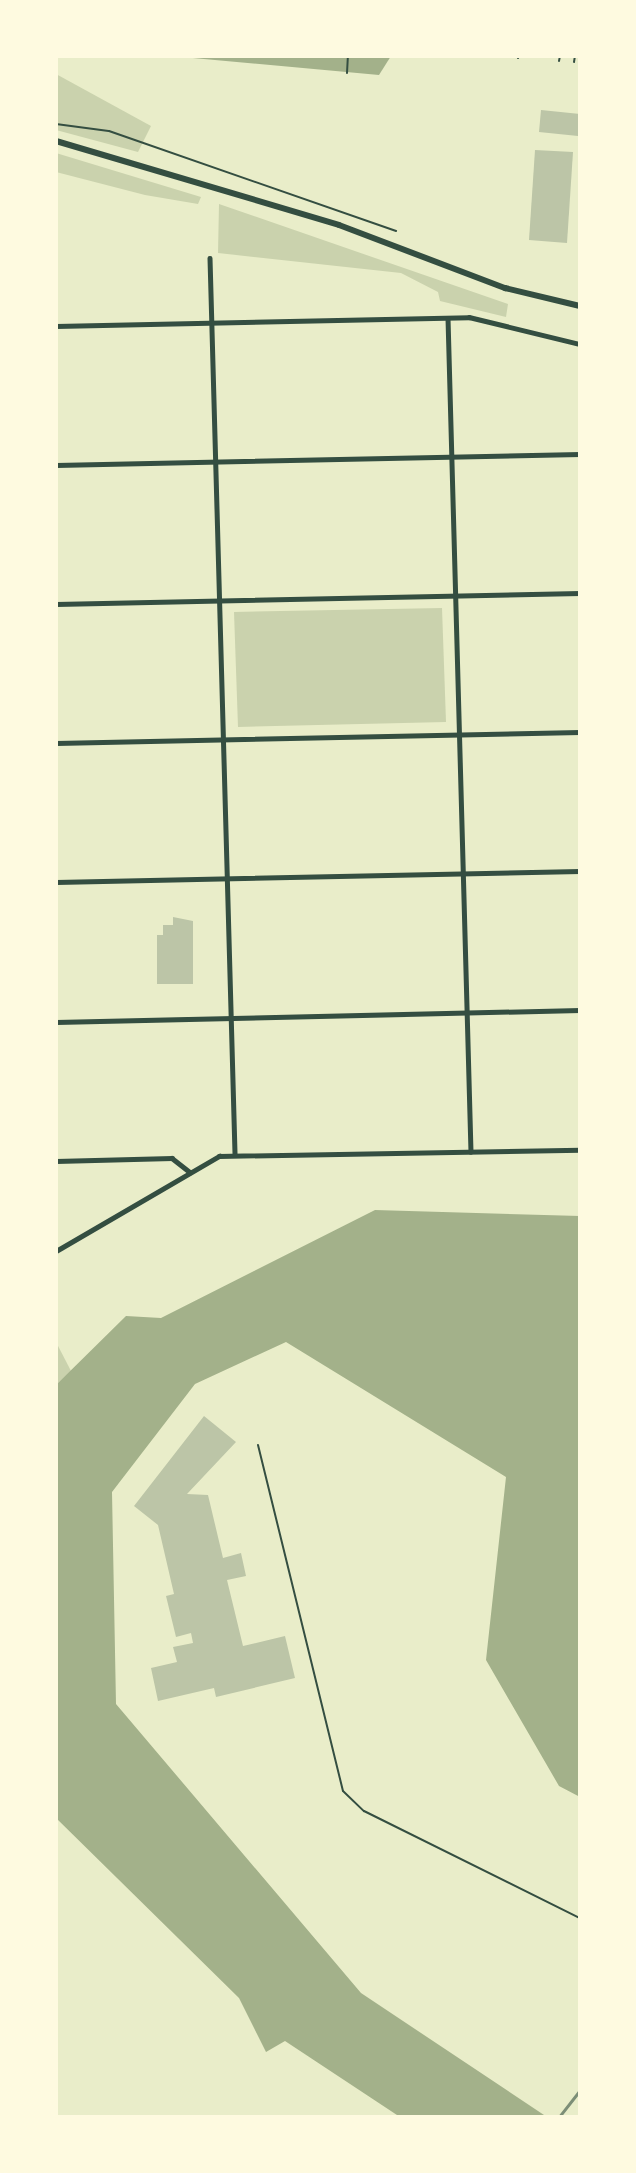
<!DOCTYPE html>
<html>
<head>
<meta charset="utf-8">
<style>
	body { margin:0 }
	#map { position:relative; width:636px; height:2173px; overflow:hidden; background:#e9edc9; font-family:"Noto Sans",sans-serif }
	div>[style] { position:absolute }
	.green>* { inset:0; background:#cad2ad }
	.water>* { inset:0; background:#a3b18a }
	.building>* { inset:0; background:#bcc5a7 }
	.path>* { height:2px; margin:-1px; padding:0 1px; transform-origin:1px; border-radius:1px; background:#344e41 }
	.service>* { height:2px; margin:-1px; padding:0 1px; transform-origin:1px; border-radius:1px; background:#344e41 }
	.minor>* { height:4.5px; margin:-2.25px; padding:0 2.25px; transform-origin:2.25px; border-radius:2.25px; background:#344e41 }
	.primary>* { height:6px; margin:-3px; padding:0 3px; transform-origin:3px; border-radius:3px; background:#344e41 }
	.rail>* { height:2.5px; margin:-1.25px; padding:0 1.25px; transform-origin:1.25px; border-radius:1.25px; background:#7c8e77 }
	span { translate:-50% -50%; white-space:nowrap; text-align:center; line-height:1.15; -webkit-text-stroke:7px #fefae0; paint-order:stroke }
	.frame { position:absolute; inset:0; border:58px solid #fefae0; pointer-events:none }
</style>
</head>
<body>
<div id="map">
	<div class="green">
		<i style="clip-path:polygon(56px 74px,151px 126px,138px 152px,56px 130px)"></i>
		<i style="clip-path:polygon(56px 153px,201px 197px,198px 204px,145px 195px,56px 172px)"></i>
		<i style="clip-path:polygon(219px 204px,508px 304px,506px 317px,440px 301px,438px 292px,401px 273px,218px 253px)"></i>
		<i style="clip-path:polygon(442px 608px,446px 722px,238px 727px,234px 612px)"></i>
		<i style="clip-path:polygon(56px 1342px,71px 1371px,56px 1385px)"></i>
	</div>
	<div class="water">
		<i style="clip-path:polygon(171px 56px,391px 56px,379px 75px)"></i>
		<i style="clip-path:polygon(375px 1210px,580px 1216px,580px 1797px,559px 1786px,486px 1660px,506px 1477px,286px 1342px,195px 1384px,112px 1492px,116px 1704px,361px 1993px,547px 2117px,400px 2117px,285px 2041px,266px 2052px,239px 1998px,56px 1818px,56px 1385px,126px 1316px,161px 1318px)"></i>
	</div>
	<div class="building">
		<i style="clip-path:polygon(541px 110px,580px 114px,578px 136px,539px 132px)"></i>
		<i style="clip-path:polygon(535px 150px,573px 152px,567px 243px,529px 240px)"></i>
		<i style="clip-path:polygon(173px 917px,193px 921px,193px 984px,157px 984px,157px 935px,163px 935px,163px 925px,173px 925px)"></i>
		<i style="clip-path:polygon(204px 1416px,236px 1442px,187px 1494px,208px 1495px,223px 1558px,241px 1553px,246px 1576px,227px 1580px,243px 1646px,285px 1636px,295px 1678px,216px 1697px,214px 1688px,158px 1701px,151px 1668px,177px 1662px,173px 1647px,193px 1643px,191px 1633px,176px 1637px,166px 1596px,174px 1594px,158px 1525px,134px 1506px)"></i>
	</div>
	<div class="path">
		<i style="left:518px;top:58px;width:2px;rotate:-63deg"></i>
		<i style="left:574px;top:62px;width:6px;rotate:-81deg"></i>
		<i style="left:347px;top:73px;width:17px;rotate:-87deg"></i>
		<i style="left:56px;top:124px;width:53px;rotate:7.5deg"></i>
		<i style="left:109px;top:131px;width:304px;rotate:19.2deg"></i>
	</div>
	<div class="service">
		<i style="left:559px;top:61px;width:5px;rotate:-79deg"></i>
		<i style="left:258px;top:1445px;width:356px;rotate:76.2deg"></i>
		<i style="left:343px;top:1791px;width:29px;rotate:44deg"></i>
		<i style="left:364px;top:1811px;width:241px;rotate:26.4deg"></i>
	</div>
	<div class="minor">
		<i style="left:210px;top:258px;width:897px;rotate:88.4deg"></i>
		<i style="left:448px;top:318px;width:834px;rotate:88.42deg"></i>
		<i style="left:56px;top:326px;width:413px;rotate:-1.2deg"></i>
		<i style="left:469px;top:317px;width:114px;rotate:13.7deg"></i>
		<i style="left:56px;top:465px;width:524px;rotate:-1.2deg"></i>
		<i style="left:56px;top:604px;width:524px;rotate:-1.2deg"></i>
		<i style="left:56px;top:743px;width:524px;rotate:-1.2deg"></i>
		<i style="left:56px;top:882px;width:524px;rotate:-1.2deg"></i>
		<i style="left:56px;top:1022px;width:524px;rotate:-1.31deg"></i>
		<i style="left:56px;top:1161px;width:116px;rotate:-1.5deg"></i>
		<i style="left:172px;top:1158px;width:23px;rotate:38deg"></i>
		<i style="left:56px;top:1251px;width:189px;rotate:-30.2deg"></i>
		<i style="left:219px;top:1156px;width:361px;rotate:-1deg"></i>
	</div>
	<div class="primary">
		<i style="left:56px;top:141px;width:295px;rotate:16.5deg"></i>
		<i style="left:339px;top:225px;width:178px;rotate:20.8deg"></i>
		<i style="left:505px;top:288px;width:77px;rotate:13.5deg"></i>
	</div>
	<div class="rail">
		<i style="left:559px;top:2117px;width:34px;rotate:-52deg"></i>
	</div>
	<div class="frame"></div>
</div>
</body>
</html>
